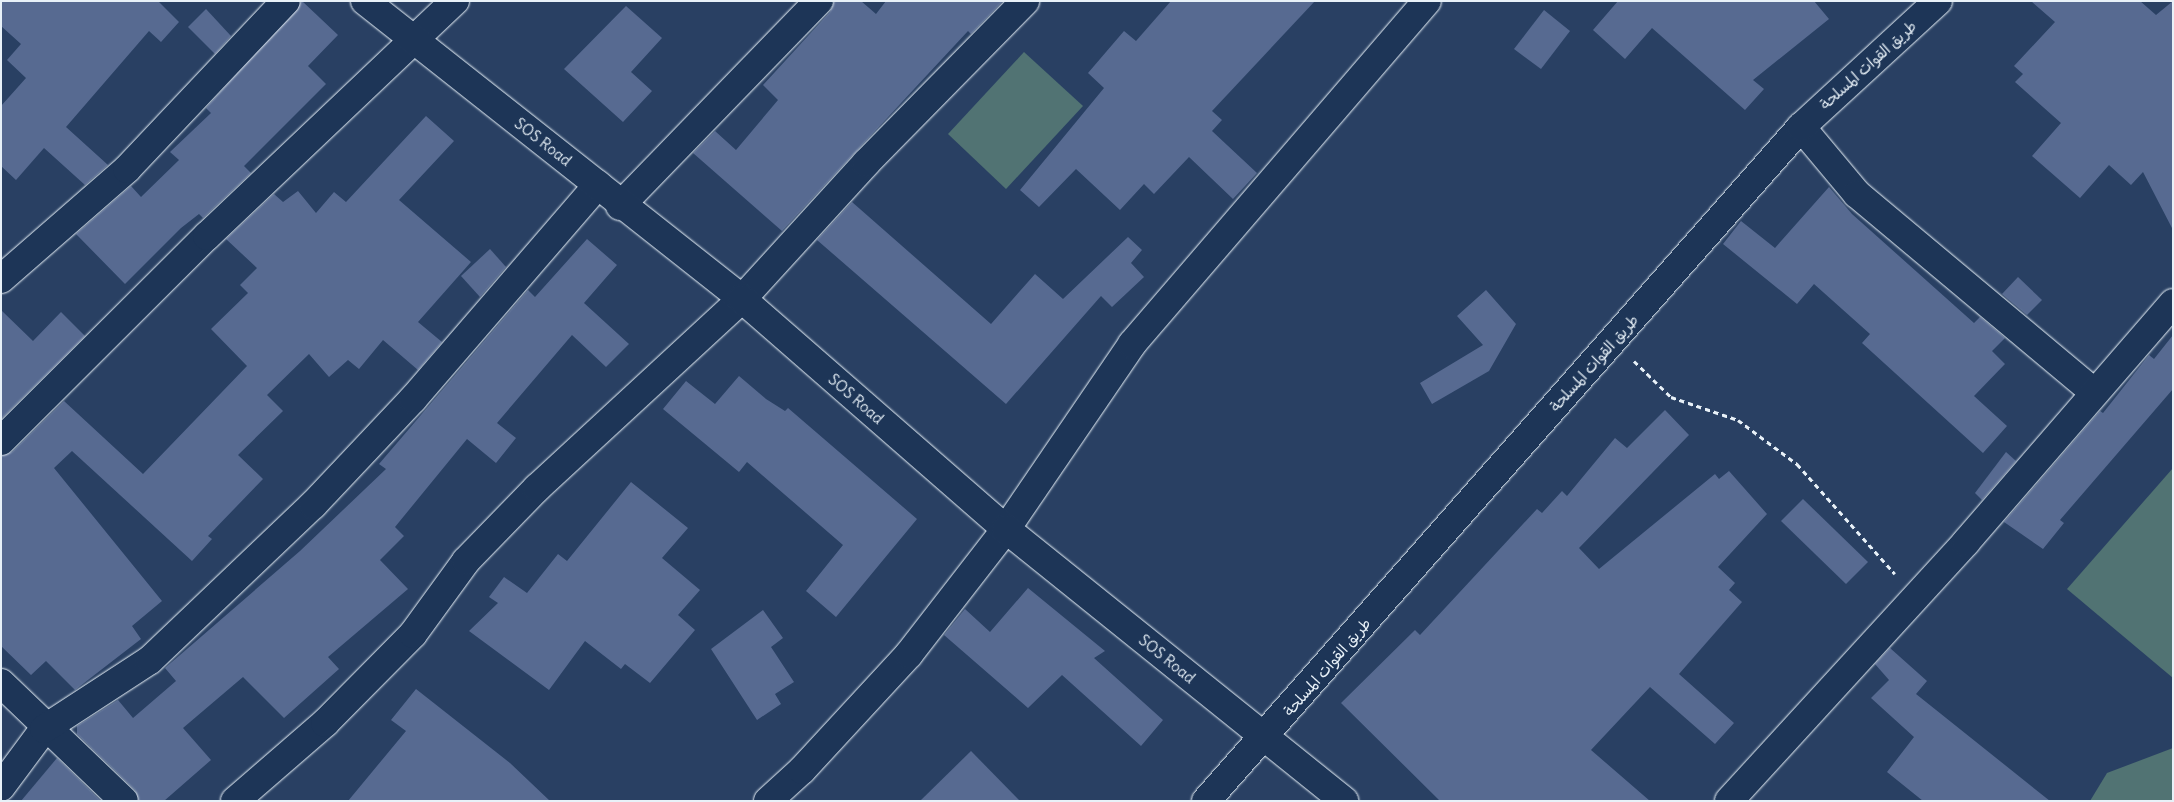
<!DOCTYPE html>
<html>
<head>
<meta charset="utf-8">
<style>
	body { margin:0 }
	#map { position:relative; width:2174px; height:802px; overflow:hidden; background:#294063; font-family:Delius,"Playpen Sans Arabic",sans-serif }
	div>[style] { position:absolute }
	.green>* { inset:0; background:#517373 }
	.building>* { inset:0; background:#576a91 }
	.path>* { height:3px; margin-top:-1.5px; transform-origin:0; background:repeating-linear-gradient(90deg,#e8f1f8 0 5px,transparent 0 9px) }
	.roads { filter:drop-shadow(0 0 1px #e8f1f8) drop-shadow(0 0 1px #e8f1f8) }
	.minor>* { height:28px; margin:-14px; padding:0 14px; transform-origin:14px; border-radius:14px; background:#1d3557 }
	.tertiary>* { height:28px; margin:-14px; padding:0 14px; transform-origin:14px; border-radius:14px; background:#1d3557 }
	span { translate:-50% -50%; white-space:nowrap; text-align:center; line-height:1.15; -webkit-text-stroke:4px #1d3557; paint-order:stroke }
	.street-label { font-size:15px; color:#e8f1f8 }
	.frame { position:absolute; inset:0; border:2px solid #e8f1f8; pointer-events:none }
</style>
</head>
<body>
<div id="map">
	<div class="green">
		<i style="clip-path:polygon(1024px 52px,1083px 106px,1006px 189px,948px 134px)"></i>
		<i style="clip-path:polygon(2173px 468px,2173px 678px,2067px 589px)"></i>
		<i style="clip-path:polygon(2173px 748px,2173px 801px,2090px 801px,2107px 773px)"></i>
	</div>
	<div class="building">
		<i style="clip-path:polygon(1px 1px,158px 1px,179px 22px,161px 42px,149px 31px,66px 127px,108px 165px,85px 185px,44px 148px,16px 180px,1px 166px,1px 106px,26px 78px,7px 60px,21px 44px,1px 26px)"></i>
		<i style="clip-path:polygon(302px 1px,338px 35px,308px 66px,326px 84px,244px 166px,251px 173px,203px 218px,199px 214px,181px 228px,125px 284px,76px 234px,131px 186px,141px 197px,179px 160px,170px 152px,211px 113px,206px 108px)"></i>
		<i style="clip-path:polygon(834px 1px,861px 1px,876px 14px,886px 1px,1003px 1px,971px 34px,968px 31px,782px 231px,693px 153px,715px 131px,736px 150px,778px 100px,763px 85px,830px 12px)"></i>
		<i style="clip-path:polygon(1171px 1px,1315px 1px,1212px 111px,1222px 120px,1212px 131px,1257px 173px,1233px 199px,1189px 157px,1154px 194px,1144px 184px,1120px 210px,1076px 169px,1039px 207px,1020px 190px,1104px 88px,1088px 73px,1124px 31px,1136px 41px)"></i>
		<i style="clip-path:polygon(1618px 1px,1814px 1px,1829px 19px,1753px 80px,1764px 89px,1745px 110px,1652px 28px,1625px 59px,1593px 30px)"></i>
		<i style="clip-path:polygon(2031px 1px,2140px 1px,2156px 15px,2173px 1px,2173px 230px,2143px 172px,2131px 185px,2109px 165px,2080px 198px,2032px 156px,2061px 123px,2015px 82px,2023px 74px,2014px 66px,2055px 22px)"></i>
		<i style="clip-path:polygon(626px 6px,662px 38px,631px 72px,652px 91px,623px 122px,564px 69px)"></i>
		<i style="clip-path:polygon(206px 9px,231px 36px,215px 54px,188px 27px)"></i>
		<i style="clip-path:polygon(1544px 10px,1570px 31px,1541px 69px,1514px 49px)"></i>
		<i style="clip-path:polygon(426px 116px,454px 141px,399px 200px,471px 262px,418px 322px,442px 342px,418px 370px,383px 340px,359px 369px,348px 360px,329px 377px,309px 354px,267px 395px,283px 411px,238px 455px,263px 479px,208px 536px,212px 539px,192px 561px,72px 451px,54px 468px,162px 601px,132px 626px,141px 639px,75px 690px,46px 661px,31px 675px,1px 646px,1px 456px,12px 452px,64px 401px,143px 474px,247px 366px,211px 329px,248px 293px,240px 285px,257px 268px,226px 239px,274px 194px,283px 202px,298px 191px,316px 213px,334px 192px,346px 202px)"></i>
		<i style="clip-path:polygon(1829px 187px,1852px 214px,1974px 323px,1980px 317px,2005px 338px,1992px 351px,2005px 364px,1974px 396px,2007px 426px,1983px 453px,1862px 343px,1870px 334px,1814px 284px,1797px 304px,1723px 244px,1741px 221px,1775px 248px)"></i>
		<i style="clip-path:polygon(852px 202px,991px 324px,1035px 274px,1063px 299px,1128px 237px,1142px 250px,1131px 263px,1144px 277px,1112px 307px,1101px 296px,1006px 404px,817px 240px)"></i>
		<i style="clip-path:polygon(587px 239px,617px 265px,584px 303px,629px 344px,606px 367px,572px 335px,497px 423px,516px 438px,496px 463px,467px 439px,395px 527px,404px 536px,380px 560px,408px 589px,328px 657px,339px 669px,284px 718px,243px 677px,183px 728px,211px 760px,164px 801px,139px 801px,135px 790px,77px 734px,77px 726px,118px 700px,133px 718px,176px 681px,165px 668px,300px 551px,386px 469px,379px 464px,528px 290px,535px 297px)"></i>
		<i style="clip-path:polygon(490px 249px,506px 267px,480px 297px,461px 276px)"></i>
		<i style="clip-path:polygon(2018px 277px,2042px 300px,2027px 315px,2002px 294px)"></i>
		<i style="clip-path:polygon(1486px 290px,1516px 324px,1489px 371px,1432px 404px,1420px 383px,1483px 345px,1457px 316px)"></i>
		<i style="clip-path:polygon(1px 310px,33px 341px,61px 312px,85px 336px,1px 419px)"></i>
		<i style="clip-path:polygon(2173px 335px,2173px 389px,2060px 520px,2064px 523px,2043px 549px,2004px 522px,2100px 411px,2103px 413px,2149px 355px,2154px 359px)"></i>
		<i style="clip-path:polygon(739px 376px,766px 399px,785px 411px,788px 408px,917px 519px,836px 617px,806px 591px,843px 545px,747px 462px,739px 472px,663px 409px,686px 381px,715px 404px)"></i>
		<i style="clip-path:polygon(1665px 410px,1689px 435px,1579px 548px,1599px 569px,1715px 474px,1719px 479px,1729px 471px,1767px 514px,1718px 567px,1735px 583px,1729px 590px,1742px 602px,1679px 674px,1734px 723px,1715px 744px,1650px 687px,1591px 750px,1650px 801px,1440px 801px,1341px 703px,1415px 630px,1420px 635px,1537px 509px,1542px 513px,1562px 491px,1567px 496px,1615px 438px,1627px 448px)"></i>
		<i style="clip-path:polygon(2006px 452px,2016px 461px,1982px 500px,1975px 493px)"></i>
		<i style="clip-path:polygon(631px 482px,688px 528px,662px 558px,700px 590px,678px 615px,695px 630px,650px 683px,625px 664px,621px 669px,585px 641px,549px 690px,469px 631px,498px 603px,489px 597px,504px 577px,527px 593px,558px 554px,567px 561px)"></i>
		<i style="clip-path:polygon(1803px 499px,1868px 562px,1846px 584px,1781px 521px)"></i>
		<i style="clip-path:polygon(1028px 588px,1105px 651px,1094px 658px,1163px 720px,1141px 746px,1062px 675px,1028px 708px,944px 635px,965px 609px,990px 632px)"></i>
		<i style="clip-path:polygon(763px 610px,783px 638px,771px 647px,794px 682px,775px 694px,781px 704px,757px 720px,711px 649px)"></i>
		<i style="clip-path:polygon(1890px 648px,1927px 681px,1916px 694px,2050px 801px,1923px 801px,1887px 772px,1914px 737px,1871px 698px,1889px 680px,1875px 664px)"></i>
		<i style="clip-path:polygon(416px 689px,510px 763px,550px 801px,348px 801px,406px 731px,391px 720px)"></i>
		<i style="clip-path:polygon(971px 751px,1020px 801px,920px 801px)"></i>
		<i style="clip-path:polygon(57px 758px,101px 801px,21px 801px)"></i>
	</div>
	<div class="path">
		<i style="left:1634px;top:361px;width:52px;rotate:44.2deg"></i>
		<i style="left:1671px;top:397px;width:71px;rotate:18.9deg"></i>
		<i style="left:1738px;top:420px;width:74px;rotate:36.7deg"></i>
		<i style="left:1797px;top:464px;width:147px;rotate:48.3deg"></i>
	</div>
	<div class="roads">
		<div class="minor">
			<i style="left:1801px;top:127px;width:87px;rotate:50.1deg"></i>
			<i style="left:1857px;top:194px;width:307px;rotate:39.9deg"></i>
			<i style="left:620px;top:206px;width:286px;rotate:-45.9deg"></i>
			<i style="left:1px;top:279px;width:167px;rotate:-41.1deg"></i>
			<i style="left:127px;top:169px;width:231px;rotate:-46.6deg"></i>
			<i style="left:1px;top:441px;width:291px;rotate:-44.9deg"></i>
			<i style="left:207px;top:236px;width:342px;rotate:-43.5deg"></i>
			<i style="left:1px;top:683px;width:170px;rotate:43.8deg"></i>
			<i style="left:1px;top:787px;width:72px;rotate:-53.4deg"></i>
			<i style="left:44px;top:729px;width:126px;rotate:-33.1deg"></i>
			<i style="left:150px;top:660px;width:225px;rotate:-43.6deg"></i>
			<i style="left:313px;top:505px;width:146px;rotate:-46.7deg"></i>
			<i style="left:413px;top:399px;width:283px;rotate:-49.2deg"></i>
			<i style="left:235px;top:801px;width:119px;rotate:-40.9deg"></i>
			<i style="left:325px;top:723px;width:125px;rotate:-45.3deg"></i>
			<i style="left:413px;top:634px;width:90px;rotate:-54deg"></i>
			<i style="left:466px;top:561px;width:102px;rotate:-45.8deg"></i>
			<i style="left:537px;top:488px;width:279px;rotate:-42.7deg"></i>
			<i style="left:742px;top:299px;width:184px;rotate:-47.6deg"></i>
			<i style="left:866px;top:163px;width:227px;rotate:-45.5deg"></i>
			<i style="left:768px;top:801px;width:46px;rotate:-42.4deg"></i>
			<i style="left:802px;top:770px;width:158px;rotate:-47.3deg"></i>
			<i style="left:909px;top:654px;width:158px;rotate:-52.2deg"></i>
			<i style="left:1006px;top:529px;width:224px;rotate:-55.7deg"></i>
			<i style="left:1132px;top:344px;width:452px;rotate:-49.3deg"></i>
			<i style="left:1729px;top:801px;width:351px;rotate:-47.5deg"></i>
			<i style="left:1966px;top:542px;width:316px;rotate:-49.1deg"></i>
		</div>
		<div class="tertiary">
			<i style="left:365px;top:1px;width:481px;rotate:38.3deg"></i>
			<i style="left:742px;top:299px;width:350px;rotate:41.1deg"></i>
			<i style="left:1006px;top:529px;width:434px;rotate:38.8deg"></i>
			<i style="left:1206px;top:801px;width:899px;rotate:-48.56deg"></i>
			<i style="left:1801px;top:127px;width:186px;rotate:-42.6deg"></i>
		</div>
	</div>
	<div class="street-label">
		<span style="left:1868px;top:65px;rotate:-42deg">طريق القوات المسلحة</span>
		<span style="left:543px;top:142px;rotate:38deg">SOS Road</span>
		<span style="left:1594px;top:363px;rotate:-48deg">طريق القوات المسلحة</span>
		<span style="left:856px;top:399px;rotate:41deg">SOS Road</span>
		<span style="left:1167px;top:659px;rotate:39deg">SOS Road</span>
		<span style="left:1327px;top:667px;rotate:-49deg">طريق القوات المسلحة</span>
	</div>
	<div class="frame"></div>
</div>
</body>
</html>
